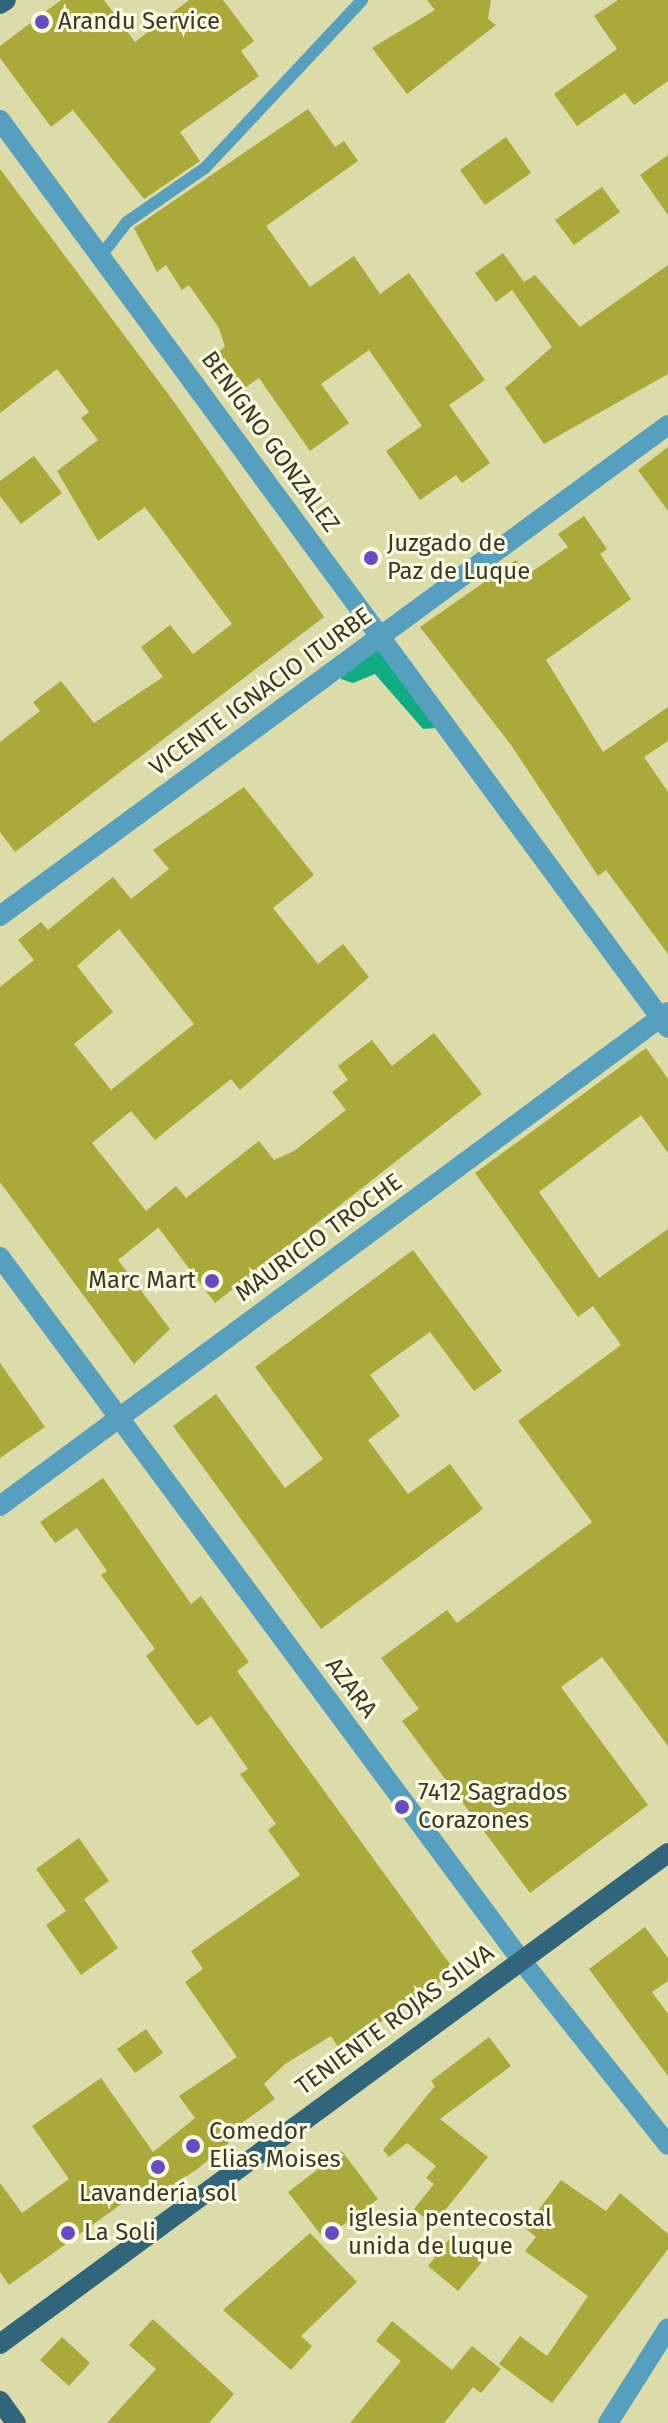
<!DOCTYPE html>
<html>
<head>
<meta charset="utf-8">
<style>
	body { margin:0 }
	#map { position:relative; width:668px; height:2423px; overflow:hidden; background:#dbdcaa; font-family:"Fira Sans",sans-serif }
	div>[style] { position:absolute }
	.water>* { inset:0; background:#0fac84 }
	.building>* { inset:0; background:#aba939 }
	.lane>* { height:12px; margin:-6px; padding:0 6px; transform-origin:6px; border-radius:6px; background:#579fbf }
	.street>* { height:20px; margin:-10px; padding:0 10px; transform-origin:10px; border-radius:10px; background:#579fbf }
	.primary>* { height:20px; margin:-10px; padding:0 10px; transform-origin:10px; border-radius:10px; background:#31657b }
	.dots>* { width:22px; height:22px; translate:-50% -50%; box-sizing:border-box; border:4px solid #fafbe2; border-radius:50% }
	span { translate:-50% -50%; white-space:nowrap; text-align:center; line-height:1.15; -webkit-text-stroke:6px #fafbe2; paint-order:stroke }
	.poi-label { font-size:24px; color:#393925 }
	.left { translate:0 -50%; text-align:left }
	.right { translate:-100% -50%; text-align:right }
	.street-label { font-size:24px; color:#393925 }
</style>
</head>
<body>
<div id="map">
	<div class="water">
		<i style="clip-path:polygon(374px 643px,436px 728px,423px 729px,375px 674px,353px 683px,341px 679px,342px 665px)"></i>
	</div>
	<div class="building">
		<i style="clip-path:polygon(61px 0,104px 0,135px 42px,189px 0,223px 0,254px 41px,241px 51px,259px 76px,180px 132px,200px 161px,144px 199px,73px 110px,51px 127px,0 58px,0 46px)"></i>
		<i style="clip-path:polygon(427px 0,491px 0,488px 19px,496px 25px,407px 94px,372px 48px,435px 10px)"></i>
		<i style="clip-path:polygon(618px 0,668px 0,668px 81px,634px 105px,625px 93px,577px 126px,554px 94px,617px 49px,594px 16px)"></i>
		<i style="clip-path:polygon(308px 109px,335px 147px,344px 141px,358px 161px,266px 226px,310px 287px,354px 256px,380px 294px,409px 273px,485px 380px,449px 405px,490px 463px,462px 483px,456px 475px,420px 500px,386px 451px,422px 426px,369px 350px,321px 384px,349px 423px,310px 451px,259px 378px,236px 394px,210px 358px,225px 347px,219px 328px,189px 285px,182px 290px,166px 265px,157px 272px,134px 228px)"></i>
		<i style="clip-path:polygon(506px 137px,531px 173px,485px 205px,460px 170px)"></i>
		<i style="clip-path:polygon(668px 155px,668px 215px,640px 175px)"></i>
		<i style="clip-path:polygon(0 169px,177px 406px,324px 617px,15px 852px,0 832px,0 742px,40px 711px,33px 702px,61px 681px,94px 723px,163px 677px,141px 647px,170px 625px,193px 654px,232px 624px,145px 507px,98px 541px,57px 471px,98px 440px,81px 418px,89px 412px,57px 369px,0 413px)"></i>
		<i style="clip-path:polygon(602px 187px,620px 212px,574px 245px,555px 220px)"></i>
		<i style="clip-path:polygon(503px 253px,524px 282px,535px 275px,580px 327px,668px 265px,668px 374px,544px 444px,505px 388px,552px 347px,512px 290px,496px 302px,475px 273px)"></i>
		<i style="clip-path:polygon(668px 447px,668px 511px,638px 470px)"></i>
		<i style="clip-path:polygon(34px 456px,62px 493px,21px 524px,0 496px,0 481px)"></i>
		<i style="clip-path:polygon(584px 516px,607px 549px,600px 554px,631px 599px,546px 660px,603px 752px,668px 707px,668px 741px,644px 757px,668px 792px,668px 954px,606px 870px,598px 876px,511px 745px,420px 627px,516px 560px,527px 575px,568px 547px,558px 534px)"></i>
		<i style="clip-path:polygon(evenodd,244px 787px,314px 875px,273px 908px,318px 964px,343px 944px,369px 977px,240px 1090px,231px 1079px,155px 1140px,131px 1111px,92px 1143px,159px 1227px,118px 1260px,170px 1329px,134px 1364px,0 1182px,0 987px,34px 960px,18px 940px,41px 922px,48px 930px,113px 877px,131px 899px,169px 869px,153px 850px,244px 787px,119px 929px,194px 1024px,111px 1090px,74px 1044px,113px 1012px,77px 966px,119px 929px)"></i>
		<i style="clip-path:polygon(434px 1033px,482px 1094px,215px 1303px,146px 1211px,176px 1186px,186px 1198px,259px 1141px,274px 1160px,294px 1151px,346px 1110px,332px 1092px,348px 1080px,338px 1066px,372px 1040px,392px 1066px)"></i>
		<i style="clip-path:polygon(646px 1048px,668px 1079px,668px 1153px,641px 1115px,539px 1192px,599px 1278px,668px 1229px,668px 1746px,602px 1657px,561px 1687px,648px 1805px,530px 1893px,402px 1721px,419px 1709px,381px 1658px,447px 1610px,457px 1623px,592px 1522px,518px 1421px,621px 1345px,593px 1306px,578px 1317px,475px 1173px)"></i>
		<i style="clip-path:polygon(413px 1250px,502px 1371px,474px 1391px,430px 1332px,370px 1375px,400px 1416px,368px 1440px,408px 1494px,450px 1464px,483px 1509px,321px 1629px,173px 1426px,216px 1394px,285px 1488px,323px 1459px,255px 1367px)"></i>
		<i style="clip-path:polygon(0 1363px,45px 1427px,0 1458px)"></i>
		<i style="clip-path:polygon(103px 1478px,191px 1604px,201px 1596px,249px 1662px,237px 1671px,455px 1971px,340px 2050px,331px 2036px,285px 2064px,264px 2084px,275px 2099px,239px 2125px,243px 2131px,196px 2170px,145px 2202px,138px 2192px,9px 2285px,0 2272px,0 2183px,22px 2213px,69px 2179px,32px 2126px,101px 2078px,153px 2152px,195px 2118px,179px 2096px,237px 2057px,185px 1982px,203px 1969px,191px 1951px,300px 1875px,268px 1830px,276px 1824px,240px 1774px,248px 1769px,211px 1716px,197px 1726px,167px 1685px,146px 1656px,155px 1649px,101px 1575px,107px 1571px,77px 1528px,55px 1543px,40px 1522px)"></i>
		<i style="clip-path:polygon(79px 1838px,109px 1881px,84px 1899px,118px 1948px,81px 1975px,46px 1925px,66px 1911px,36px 1869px)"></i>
		<i style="clip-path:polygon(645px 1927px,668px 1958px,668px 1981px,652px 1992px,668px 2014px,668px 2076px,589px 1969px)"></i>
		<i style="clip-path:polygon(146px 2029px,163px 2053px,135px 2073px,117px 2049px)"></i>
		<i style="clip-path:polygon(489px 2037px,511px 2066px,440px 2119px,488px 2157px,433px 2225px,414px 2209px,434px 2184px,426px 2178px,436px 2166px,407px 2143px,389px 2157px,383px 2150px,435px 2086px,431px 2081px)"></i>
		<i style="clip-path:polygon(342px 2151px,378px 2199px,324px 2239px,288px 2192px)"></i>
		<i style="clip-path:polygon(561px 2180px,606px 2211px,620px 2193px,668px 2234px,668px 2249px,552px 2403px,499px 2364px,520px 2336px,547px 2356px,588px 2296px,525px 2251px,536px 2237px,525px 2228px)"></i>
		<i style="clip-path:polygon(310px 2233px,357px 2282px,301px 2336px,312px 2346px,291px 2370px,223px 2310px)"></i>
		<i style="clip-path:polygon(451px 2237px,482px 2262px,458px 2291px,428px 2266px)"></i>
		<i style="clip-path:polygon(153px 2319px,234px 2394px,209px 2423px,107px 2423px,156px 2369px,129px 2345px)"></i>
		<i style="clip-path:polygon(392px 2321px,452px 2370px,472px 2346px,501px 2369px,481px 2393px,473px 2387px,444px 2423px,350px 2423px,401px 2361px,376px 2341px)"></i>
		<i style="clip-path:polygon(62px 2337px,90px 2363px,69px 2386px,40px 2360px)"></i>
	</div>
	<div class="lane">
		<i style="left:100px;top:257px;width:44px;rotate:-52.4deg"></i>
		<i style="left:127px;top:222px;width:95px;rotate:-34.7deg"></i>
		<i style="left:205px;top:168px;width:230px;rotate:-46.9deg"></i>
	</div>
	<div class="street">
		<i style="left:0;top:120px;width:1127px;rotate:53.66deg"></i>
		<i style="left:0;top:916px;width:829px;rotate:-36.32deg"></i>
		<i style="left:0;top:1257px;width:875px;rotate:53.46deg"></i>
		<i style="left:521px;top:1960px;width:236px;rotate:51.5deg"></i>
		<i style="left:0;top:1506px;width:831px;rotate:-36.48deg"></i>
		<i style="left:608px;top:2423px;width:112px;rotate:-57.7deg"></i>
	</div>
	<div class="primary">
		<i style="left:0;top:4px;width:7px;rotate:-34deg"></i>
		<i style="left:0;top:2344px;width:829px;rotate:-36.32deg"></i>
		<i style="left:0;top:2401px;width:27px;rotate:54deg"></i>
	</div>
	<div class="dots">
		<i style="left:42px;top:22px;background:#654bc4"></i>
		<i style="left:371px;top:558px;background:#654bc4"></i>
		<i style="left:212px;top:1281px;background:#654bc4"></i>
		<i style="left:402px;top:1807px;background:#654bc4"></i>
		<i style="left:193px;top:2146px;background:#654bc4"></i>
		<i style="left:158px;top:2167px;background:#654bc4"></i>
		<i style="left:68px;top:2233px;background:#654bc4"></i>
		<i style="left:332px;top:2233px;background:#654bc4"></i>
	</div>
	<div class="poi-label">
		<span class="left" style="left:58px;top:22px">Arandu Service</span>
		<span class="left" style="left:387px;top:558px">Juzgado de<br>Paz de Luque</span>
		<span class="right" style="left:196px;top:1281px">Marc Mart</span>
		<span class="left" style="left:418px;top:1807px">7412 Sagrados<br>Corazones</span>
		<span class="left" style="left:209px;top:2146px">Comedor<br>Elias Moises</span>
		<span style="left:158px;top:2194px">Lavandería sol</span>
		<span class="left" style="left:348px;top:2233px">iglesia pentecostal<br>unida de luque</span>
		<span class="left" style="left:84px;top:2233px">La Soli</span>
	</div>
	<div class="street-label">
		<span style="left:270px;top:442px;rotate:54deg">BENIGNO GONZALEZ</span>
		<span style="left:261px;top:692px;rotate:-36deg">VICENTE IGNACIO ITURBE</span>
		<span style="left:319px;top:1238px;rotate:-36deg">MAURICIO TROCHE</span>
		<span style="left:351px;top:1688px;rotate:53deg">AZARA</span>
		<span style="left:395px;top:2020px;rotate:-36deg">TENIENTE ROJAS SILVA</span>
	</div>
</div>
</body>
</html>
